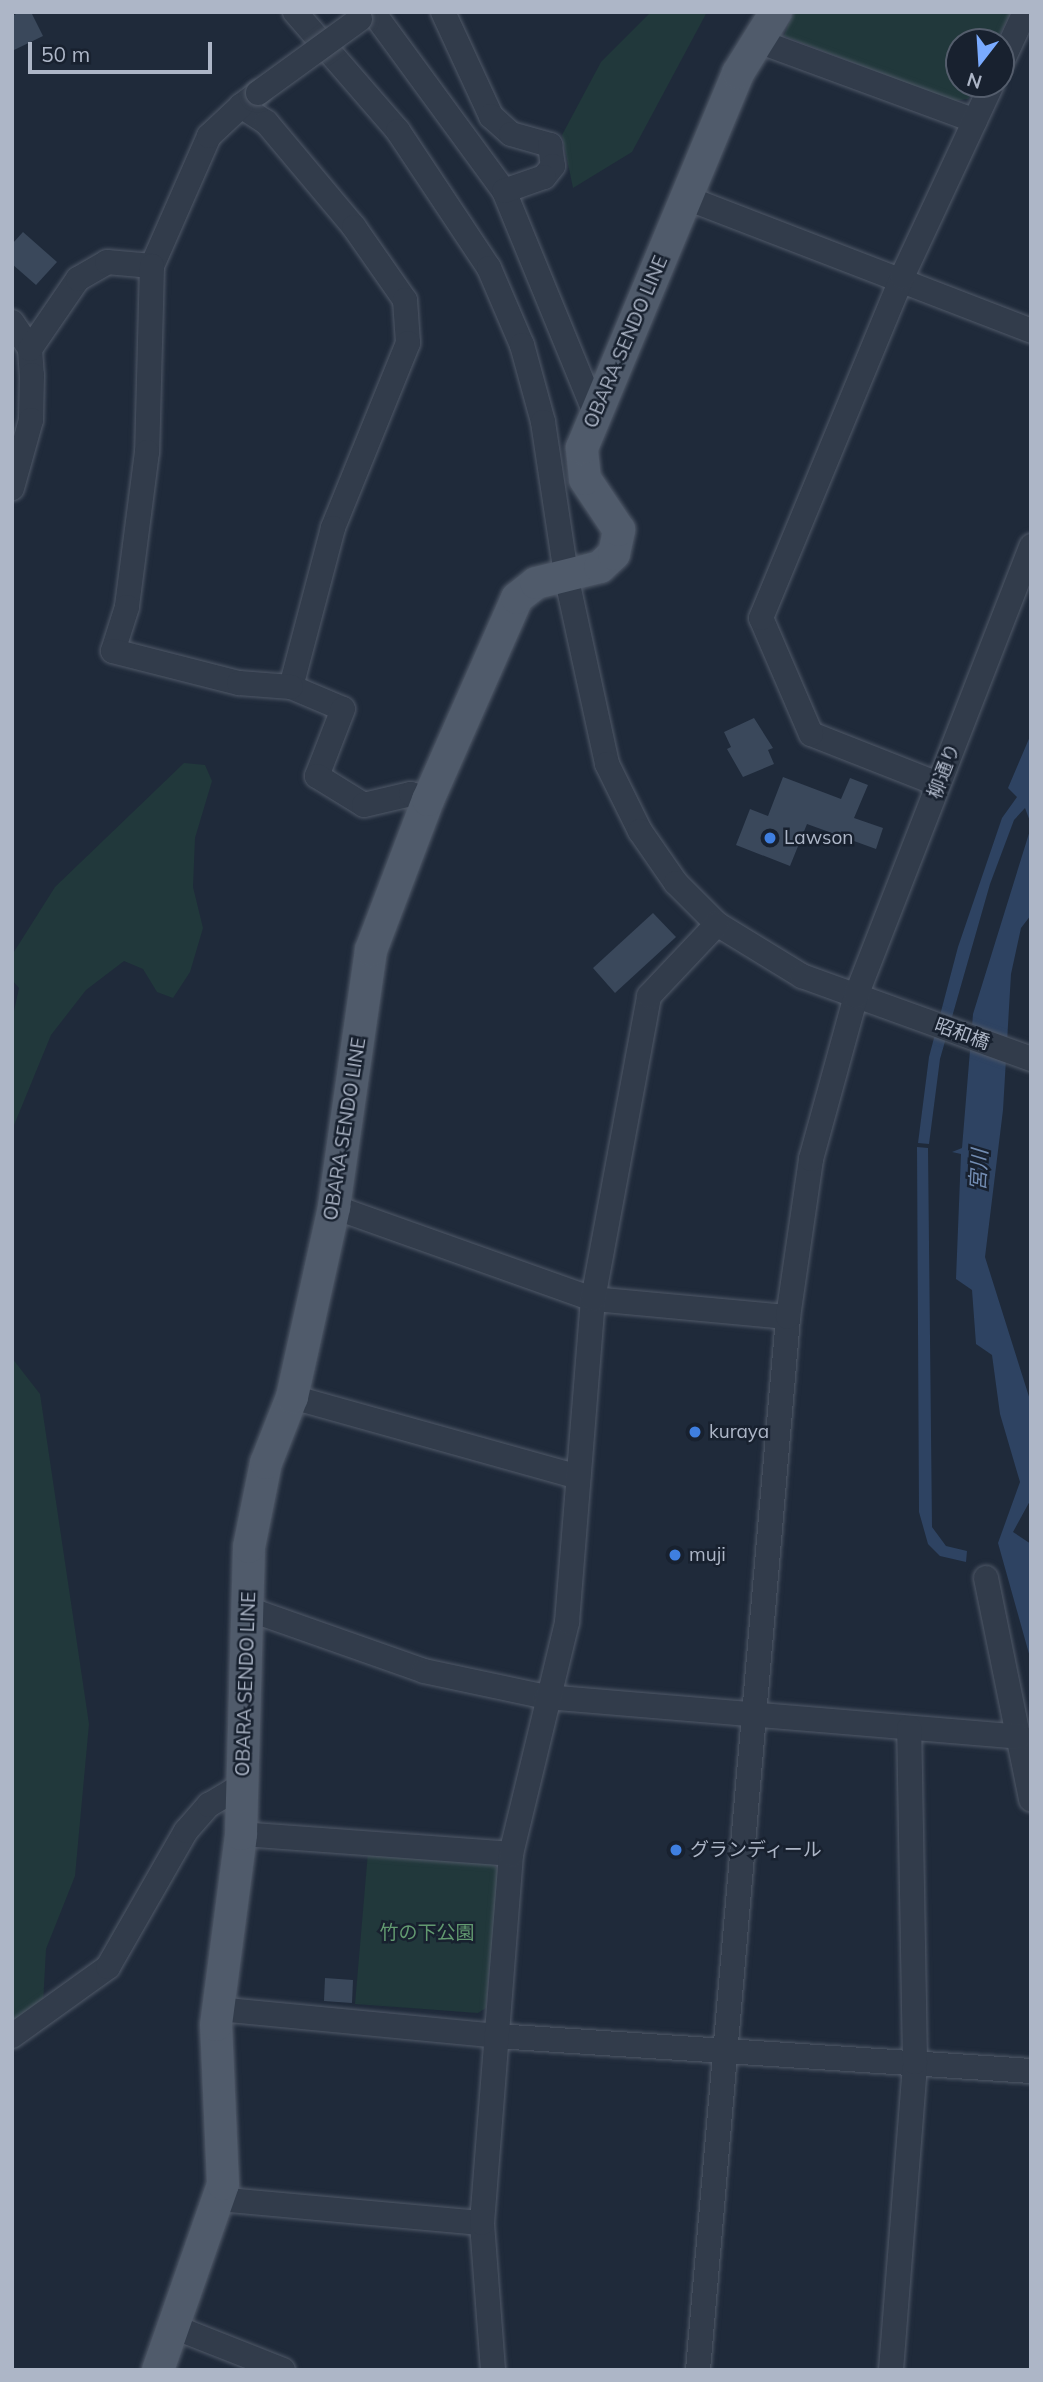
<!DOCTYPE html>
<html>
<head>
<meta charset="utf-8">
<style>
	body { margin:0 }
	#map { position:relative; width:1043px; height:2382px; overflow:hidden; background:#1f2a3a; font-family:Mulish,"Noto Sans JP",sans-serif }
	div>[style] { position:absolute }
	.green>* { inset:0; background:#21383b }
	.water>* { inset:0; background:#2e4362 }
	.building>* { inset:0; background:#3a485b }
	.roads { filter:drop-shadow(0 0 2px #505968) drop-shadow(0 0 2px #505968) }
	.minor>* { height:24px; margin:-12px; padding:0 12px; transform-origin:12px; border-radius:12px; background:#323c4b }
	.major>* { height:32px; margin:-16px; padding:0 16px; transform-origin:16px; border-radius:16px; background:#505b6b }
	.bridges { filter:drop-shadow(0 0 2px #505968) drop-shadow(0 0 2px #505968) }
	.minor-bridge>* { height:24px; margin:-12px; padding:0 12px; transform-origin:12px; border-radius:12px; background:#323c4b }
	.dots>* { width:19px; height:19px; translate:-50% -50%; box-sizing:border-box; border:4px solid #18212f; border-radius:50% }
	span { translate:-50% -50%; white-space:nowrap; text-align:center; line-height:1.15; -webkit-text-stroke:5px #18212f; paint-order:stroke }
	.street-label { font-size:19px; color:#adb6c7 }
	.poi-label { font-size:19px; color:#adb6c7 }
	.left { translate:0 -50%; text-align:left }
	.park-label { font-size:19px; color:#629a70 }
	.water-label { font-size:21px; color:#728cb2; font-style:italic }
	.frame { position:absolute; inset:0; border:14px solid #adb6c7; pointer-events:none }
	.north { position:absolute; left:945px; top:28px; width:70px; height:70px; box-sizing:border-box; background:#18212f; border:2px solid #545d6c; border-radius:50%; rotate:197deg; font-size:19px; font-weight:700; line-height:28px; text-align:center; color:#adb6c7 }
	.north::after { content:''; display:block; margin:auto; width:24px; height:32px; background:#7aabff; clip-path:polygon(50% 0,100% 100%,50% 72%,0 100%) }
	.scale { position:absolute; left:28px; top:42px; width:184px; height:32px; box-sizing:border-box; border:4px solid #adb6c7; border-top:0; padding-left:9px; font-size:21px; line-height:24px; white-space:nowrap; color:#adb6c7; -webkit-text-stroke:5px #18212f; paint-order:stroke }
</style>
</head>
<body>
<div id="map">
	<div class="green">
		<i style="clip-path:polygon(651px 12px,707px 12px,632px 152px,573px 188px,562px 135px,601px 62px)"></i>
		<i style="clip-path:polygon(793px 12px,1011px 12px,996px 42px,959px 42px,959px 84px,976px 84px,968px 99px,953px 101px,784px 36px)"></i>
		<i style="clip-path:polygon(184px 763px,205px 765px,212px 781px,195px 838px,193px 887px,203px 928px,190px 972px,173px 998px,157px 992px,143px 969px,124px 961px,86px 990px,51px 1035px,12px 1130px,12px 1020px,19px 988px,12px 980px,12px 955px,55px 887px)"></i>
		<i style="clip-path:polygon(12px 1358px,40px 1394px,89px 1724px,75px 1876px,46px 1949px,43px 2004px,18px 2048px,12px 2048px)"></i>
		<i style="clip-path:polygon(368px 1852px,492px 1863px,499px 1871px,486px 2008px,478px 2013px,355px 2004px)"></i>
	</div>
	<div class="water">
		<i style="clip-path:polygon(1031px 734px,1031px 824px,1025px 808px,1014px 820px,990px 884px,940px 1059px,929px 1144px,918px 1143px,929px 1057px,958px 947px,1002px 818px,1017px 797px,1008px 788px)"></i>
		<i style="clip-path:polygon(1031px 827px,1031px 915px,1021px 928px,1011px 974px,1003px 1110px,985px 1257px,1031px 1403px,1031px 1499px,1013px 1532px,1031px 1544px,1031px 1661px,998px 1543px,1020px 1482px,1000px 1414px,992px 1355px,976px 1344px,972px 1290px,956px 1279px,961px 1154px,952px 1152px,962px 1148px,973px 1014px)"></i>
		<i style="clip-path:polygon(917px 1147px,928px 1148px,932px 1527px,946px 1546px,967px 1551px,966px 1562px,940px 1556px,928px 1544px,919px 1512px)"></i>
	</div>
	<div class="building">
		<i style="clip-path:polygon(20px 12px,31px 12px,43px 36px,12px 51px,12px 16px)"></i>
		<i style="clip-path:polygon(23px 232px,57px 262px,36px 285px,12px 264px,12px 244px)"></i>
		<i style="clip-path:polygon(754px 718px,773px 748px,768px 750px,774px 764px,743px 777px,727px 749px,731px 747px,724px 732px)"></i>
		<i style="clip-path:polygon(783px 777px,841px 799px,850px 778px,868px 785px,854px 818px,883px 828px,876px 849px,807px 824px,790px 866px,736px 845px,750px 809px,768px 816px)"></i>
		<i style="clip-path:polygon(653px 913px,676px 937px,615px 993px,593px 968px)"></i>
		<i style="clip-path:polygon(325px 1978px,353px 1980px,352px 2003px,324px 2001px)"></i>
	</div>
	<div class="roads">
		<div class="minor">
			<i style="left:295px;top:12px;width:157px;rotate:49.1deg"></i>
			<i style="left:398px;top:131px;width:164px;rotate:56.4deg"></i>
			<i style="left:489px;top:268px;width:84px;rotate:66.8deg"></i>
			<i style="left:522px;top:345px;width:80px;rotate:74.7deg"></i>
			<i style="left:543px;top:422px;width:160px;rotate:81.4deg"></i>
			<i style="left:567px;top:580px;width:188px;rotate:77.7deg"></i>
			<i style="left:607px;top:764px;width:75px;rotate:63.8deg"></i>
			<i style="left:640px;top:831px;width:63px;rotate:55.3deg"></i>
			<i style="left:676px;top:883px;width:58px;rotate:45deg"></i>
			<i style="left:717px;top:924px;width:100px;rotate:31.5deg"></i>
			<i style="left:802px;top:976px;width:244px;rotate:19.9deg"></i>
			<i style="left:373px;top:12px;width:222px;rotate:53.8deg"></i>
			<i style="left:504px;top:191px;width:240px;rotate:67.7deg"></i>
			<i style="left:443px;top:12px;width:115px;rotate:65.2deg"></i>
			<i style="left:491px;top:116px;width:27px;rotate:42deg"></i>
			<i style="left:511px;top:134px;width:41px;rotate:15.8deg"></i>
			<i style="left:550px;top:145px;width:21px;rotate:82deg"></i>
			<i style="left:553px;top:166px;width:14px;rotate:129deg"></i>
			<i style="left:544px;top:177px;width:42px;rotate:160.7deg"></i>
			<i style="left:758px;top:41px;width:231px;rotate:20.2deg"></i>
			<i style="left:1001px;top:64px;width:57px;rotate:-65.2deg"></i>
			<i style="left:258px;top:93px;width:21px;rotate:143deg"></i>
			<i style="left:241px;top:106px;width:30px;rotate:33deg"></i>
			<i style="left:266px;top:122px;width:137px;rotate:50deg"></i>
			<i style="left:354px;top:227px;width:89px;rotate:55.1deg"></i>
			<i style="left:405px;top:300px;width:43px;rotate:86deg"></i>
			<i style="left:408px;top:343px;width:200px;rotate:112.1deg"></i>
			<i style="left:333px;top:528px;width:164px;rotate:104.8deg"></i>
			<i style="left:291px;top:687px;width:56px;rotate:22.9deg"></i>
			<i style="left:343px;top:709px;width:72px;rotate:111.2deg"></i>
			<i style="left:317px;top:776px;width:55px;rotate:31.7deg"></i>
			<i style="left:364px;top:805px;width:48px;rotate:-13.2deg"></i>
			<i style="left:411px;top:794px;width:18px;rotate:19deg"></i>
			<i style="left:687px;top:198px;width:369px;rotate:21.1deg"></i>
			<i style="left:152px;top:266px;width:142px;rotate:-66.3deg"></i>
			<i style="left:209px;top:136px;width:44px;rotate:-43.2deg"></i>
			<i style="left:12px;top:322px;width:32px;rotate:56deg"></i>
			<i style="left:30px;top:349px;width:26px;rotate:86deg"></i>
			<i style="left:32px;top:375px;width:45px;rotate:91.3deg"></i>
			<i style="left:31px;top:420px;width:71px;rotate:105.6deg"></i>
			<i style="left:30px;top:349px;width:85px;rotate:-55.6deg"></i>
			<i style="left:78px;top:279px;width:34px;rotate:-30deg"></i>
			<i style="left:107px;top:262px;width:45px;rotate:5.1deg"></i>
			<i style="left:152px;top:266px;width:186px;rotate:91.5deg"></i>
			<i style="left:147px;top:452px;width:156px;rotate:97.4deg"></i>
			<i style="left:127px;top:607px;width:46px;rotate:107.7deg"></i>
			<i style="left:113px;top:651px;width:130px;rotate:14.3deg"></i>
			<i style="left:239px;top:683px;width:52px;rotate:4.4deg"></i>
			<i style="left:938px;top:784px;width:136px;rotate:-158.5deg"></i>
			<i style="left:811px;top:734px;width:126px;rotate:-113.3deg"></i>
			<i style="left:761px;top:618px;width:369px;rotate:-67.5deg"></i>
			<i style="left:902px;top:277px;width:213px;rotate:-65deg"></i>
			<i style="left:334px;top:1207px;width:275px;rotate:19.6deg"></i>
			<i style="left:593px;top:1299px;width:196px;rotate:5.3deg"></i>
			<i style="left:292px;top:1397px;width:297px;rotate:15.6deg"></i>
			<i style="left:986px;top:1578px;width:226px;rotate:78.5deg"></i>
			<i style="left:251px;top:1610px;width:183px;rotate:19.4deg"></i>
			<i style="left:424px;top:1671px;width:125px;rotate:12deg"></i>
			<i style="left:546px;top:1697px;width:475px;rotate:4.8deg"></i>
			<i style="left:241px;top:1834px;width:271px;rotate:4.2deg"></i>
			<i style="left:218px;top:2009px;width:279px;rotate:5.5deg"></i>
			<i style="left:496px;top:2036px;width:536px;rotate:3.74deg"></i>
			<i style="left:12px;top:2036px;width:118px;rotate:-35.7deg"></i>
			<i style="left:108px;top:1967px;width:157px;rotate:-60.2deg"></i>
			<i style="left:186px;top:1831px;width:35px;rotate:-49deg"></i>
			<i style="left:209px;top:1805px;width:39px;rotate:-31deg"></i>
			<i style="left:217px;top:2199px;width:266px;rotate:5.2deg"></i>
			<i style="left:174px;top:2327px;width:117px;rotate:21.5deg"></i>
			<i style="left:493px;top:2370px;width:147px;rotate:-94.3deg"></i>
			<i style="left:482px;top:2223px;width:370px;rotate:-85.5deg"></i>
			<i style="left:511px;top:1854px;width:239px;rotate:-76.4deg"></i>
			<i style="left:567px;top:1622px;width:324px;rotate:-85.4deg"></i>
			<i style="left:593px;top:1299px;width:308px;rotate:-79.5deg"></i>
			<i style="left:649px;top:996px;width:99px;rotate:-46.6deg"></i>
			<i style="left:698px;top:2370px;width:1057px;rotate:-85.11deg"></i>
			<i style="left:788px;top:1317px;width:160px;rotate:-81.7deg"></i>
			<i style="left:811px;top:1159px;width:169px;rotate:-74.6deg"></i>
			<i style="left:856px;top:996px;width:483px;rotate:-68.7deg"></i>
			<i style="left:891px;top:2370px;width:309px;rotate:-85.5deg"></i>
			<i style="left:915px;top:2062px;width:334px;rotate:-91deg"></i>
		</div>
		<div class="major">
			<i style="left:158px;top:2370px;width:197px;rotate:-70.7deg"></i>
			<i style="left:223px;top:2184px;width:159px;rotate:-92.5deg"></i>
			<i style="left:216px;top:2025px;width:193px;rotate:-82.5deg"></i>
			<i style="left:241px;top:1834px;width:287px;rotate:-88.4deg"></i>
			<i style="left:249px;top:1547px;width:86px;rotate:-78.6deg"></i>
			<i style="left:266px;top:1463px;width:71px;rotate:-68.5deg"></i>
			<i style="left:292px;top:1397px;width:195px;rotate:-77.5deg"></i>
			<i style="left:334px;top:1207px;width:260px;rotate:-81.8deg"></i>
			<i style="left:371px;top:950px;width:160px;rotate:-69.2deg"></i>
			<i style="left:428px;top:800px;width:221px;rotate:-66.2deg"></i>
			<i style="left:517px;top:598px;width:24px;rotate:-38deg"></i>
			<i style="left:536px;top:583px;width:66px;rotate:-14deg"></i>
			<i style="left:600px;top:567px;width:19px;rotate:-43deg"></i>
			<i style="left:614px;top:554px;width:25px;rotate:-78deg"></i>
			<i style="left:619px;top:530px;width:61px;rotate:-123.7deg"></i>
			<i style="left:585px;top:479px;width:31px;rotate:-96deg"></i>
			<i style="left:582px;top:448px;width:406px;rotate:-67.4deg"></i>
			<i style="left:738px;top:73px;width:72px;rotate:-58.1deg"></i>
		</div>
	</div>
	<div class="bridges">
		<div class="minor-bridge">
			<i style="left:258px;top:93px;width:126px;rotate:-36deg"></i>
		</div>
	</div>
	<div class="dots">
		<i style="left:770px;top:838px;background:#3f7fe0"></i>
		<i style="left:695px;top:1432px;background:#3f7fe0"></i>
		<i style="left:675px;top:1555px;background:#3f7fe0"></i>
		<i style="left:676px;top:1850px;background:#3f7fe0"></i>
	</div>
	<div class="street-label">
		<span style="left:626px;top:342px;rotate:-67deg">OBARA SENDO LINE</span>
		<span style="left:944px;top:771px;rotate:-69deg">柳通り</span>
		<span style="left:962px;top:1034px;rotate:20deg">昭和橋</span>
		<span style="left:345px;top:1129px;rotate:-81deg">OBARA SENDO LINE</span>
		<span style="left:246px;top:1684px;rotate:-88deg">OBARA SENDO LINE</span>
	</div>
	<div class="poi-label">
		<span class="left" style="left:784px;top:838px">Lawson</span>
		<span class="left" style="left:709px;top:1432px">kuraya</span>
		<span class="left" style="left:689px;top:1555px">muji</span>
		<span class="left" style="left:690px;top:1850px">グランディール</span>
	</div>
	<div class="park-label">
		<span style="left:427px;top:1933px">竹の下公園</span>
	</div>
	<div class="water-label">
		<span style="left:978px;top:1170px;rotate:-87deg">宮川</span>
	</div>
	<div class="frame"></div>
	<div class="north">N</div>
	<div class="scale">50 m</div>
</div>
</body>
</html>
